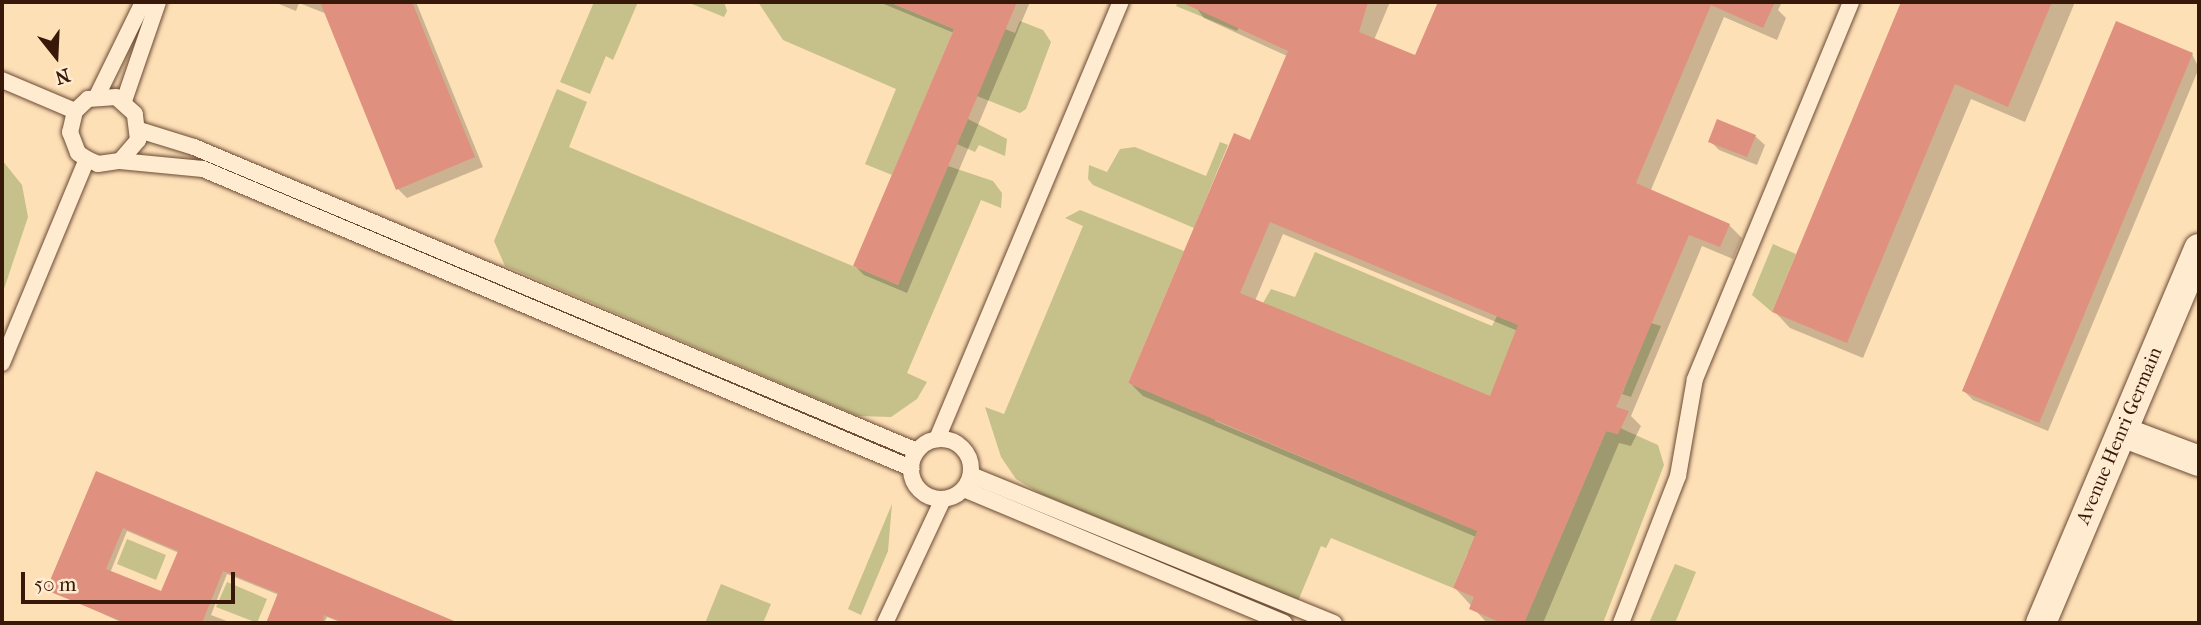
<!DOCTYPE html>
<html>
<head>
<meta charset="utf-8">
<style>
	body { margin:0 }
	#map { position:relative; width:2201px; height:625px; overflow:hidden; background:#fee0b7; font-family:"IM FELL French Canon",serif }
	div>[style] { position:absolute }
	.green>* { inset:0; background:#c6c08a }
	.shadow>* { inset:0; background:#0003 }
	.building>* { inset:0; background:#df907f }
	.roads { filter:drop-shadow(0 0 2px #6a4a34) drop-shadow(0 0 2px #6a4a34) }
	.lane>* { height:16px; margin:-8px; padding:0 8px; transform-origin:8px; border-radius:8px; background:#feebd0 }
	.lane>.ring { margin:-8px; padding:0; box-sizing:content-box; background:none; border:16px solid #feebd0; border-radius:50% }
	.street>* { height:30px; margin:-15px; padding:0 15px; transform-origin:15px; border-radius:15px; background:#feebd0 }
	span { translate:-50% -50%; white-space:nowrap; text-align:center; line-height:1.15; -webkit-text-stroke:5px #feebd0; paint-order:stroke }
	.street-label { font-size:19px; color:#381809 }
	.frame { position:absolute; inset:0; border:4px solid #381809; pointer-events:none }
	.north { position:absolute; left:21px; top:21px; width:70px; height:70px; -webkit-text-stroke:5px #feebd0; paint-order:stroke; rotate:162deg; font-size:19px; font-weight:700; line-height:28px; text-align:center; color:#381809 }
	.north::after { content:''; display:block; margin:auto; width:24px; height:32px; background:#381809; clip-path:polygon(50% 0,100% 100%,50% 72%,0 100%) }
	.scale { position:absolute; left:21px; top:572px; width:214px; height:32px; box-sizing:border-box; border:4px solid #381809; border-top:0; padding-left:9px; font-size:21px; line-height:24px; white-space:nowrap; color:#381809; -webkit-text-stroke:5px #feebd0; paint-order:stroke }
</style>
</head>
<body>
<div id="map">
	<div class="green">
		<i style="clip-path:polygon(594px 2px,638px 2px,613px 60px,606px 56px,590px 94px,560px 82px)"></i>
		<i style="clip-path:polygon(687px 2px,724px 2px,727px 11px,724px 17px)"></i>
		<i style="clip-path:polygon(758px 2px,889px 2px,954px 29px,892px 175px,865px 164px,896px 89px,783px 40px)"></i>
		<i style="clip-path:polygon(1178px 2px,1249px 2px,1237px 31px,1176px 6px)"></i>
		<i style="clip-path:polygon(1020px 21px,1043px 30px,1051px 42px,1026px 109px,1020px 113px,977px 96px,1005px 29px,1015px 33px)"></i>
		<i style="clip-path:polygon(557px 89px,587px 102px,569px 147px,898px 285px,948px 166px,993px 181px,1002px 193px,1001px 208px,981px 200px,907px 373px,927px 382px,917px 399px,891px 417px,858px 416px,505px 266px,494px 241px)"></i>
		<i style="clip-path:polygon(968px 119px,1007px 139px,1005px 156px,979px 145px,975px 152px,957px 144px)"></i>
		<i style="clip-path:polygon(1220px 142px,1228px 145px,1194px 228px,1093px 185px,1088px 179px,1089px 165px,1107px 172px,1120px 149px,1135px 147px,1206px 176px)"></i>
		<i style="clip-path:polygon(2px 160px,22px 185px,28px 217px,2px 295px)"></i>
		<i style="clip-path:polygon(1080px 210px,1184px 251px,1128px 383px,1194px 411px,1224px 397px,1215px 421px,1504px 542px,1497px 563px,1468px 552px,1453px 588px,1331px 538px,1326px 548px,1321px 546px,1298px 601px,1039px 493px,1016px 479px,1001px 457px,985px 407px,1004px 414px,1083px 226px,1065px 218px)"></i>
		<i style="clip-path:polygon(1773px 244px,1796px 254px,1772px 312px,1752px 295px)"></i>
		<i style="clip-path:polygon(1315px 252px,1492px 326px,1497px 316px,1556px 341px,1526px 412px,1263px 303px,1271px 289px,1295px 297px)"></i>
		<i style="clip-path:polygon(1651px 323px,1661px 326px,1631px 397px,1622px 394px)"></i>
		<i style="clip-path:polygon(1620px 428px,1658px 445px,1664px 465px,1603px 623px,1524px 623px,1606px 431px,1618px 434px)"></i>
		<i style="clip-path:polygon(892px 504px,888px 551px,861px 615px,848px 609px)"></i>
		<i style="clip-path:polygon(127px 539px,166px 555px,156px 580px,117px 564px)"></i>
		<i style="clip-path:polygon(1675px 564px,1696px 572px,1675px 623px,1649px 623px)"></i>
		<i style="clip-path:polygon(227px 582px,267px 599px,257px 623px,216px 607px)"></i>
		<i style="clip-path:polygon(721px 584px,771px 604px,763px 623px,705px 623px)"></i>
	</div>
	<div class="shadow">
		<i style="clip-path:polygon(274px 2px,416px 2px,483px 167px,407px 198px,398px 189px,327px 14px,299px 3px,296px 11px)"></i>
		<i style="clip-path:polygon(879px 2px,1030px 2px,907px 293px,864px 275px,855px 266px,954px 33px)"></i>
		<i style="clip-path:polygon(evenodd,1192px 2px,1249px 2px,1274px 12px,1278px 2px,1390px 2px,1374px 40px,1416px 58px,1438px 2px,1782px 2px,1778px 10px,1786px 18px,1777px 40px,1724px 17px,1650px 192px,1729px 225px,1742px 238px,1733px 259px,1702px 246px,1631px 416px,1641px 426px,1631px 446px,1619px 443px,1543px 623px,1487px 623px,1455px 588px,1476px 537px,1143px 396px,1130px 383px,1251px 142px,1287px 56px,1204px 18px,1192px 2px,1283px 234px,1518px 331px,1491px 399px,1255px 301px,1283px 234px)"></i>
		<i style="clip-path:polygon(1903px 2px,2075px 2px,2025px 122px,1971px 99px,1863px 358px,1790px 328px,1774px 311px)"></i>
		<i style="clip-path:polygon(2192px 54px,2199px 68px,2048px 431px,1973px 400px,1964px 391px)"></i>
		<i style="clip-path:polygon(1755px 136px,1765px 145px,1757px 165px,1719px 150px,1710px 141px)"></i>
		<i style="clip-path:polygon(evenodd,97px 473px,456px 623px,342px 623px,327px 617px,324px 623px,268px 623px,279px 595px,227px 574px,211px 615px,232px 623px,123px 623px,48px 589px,97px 473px,127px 531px,179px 553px,162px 594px,110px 573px,127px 531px)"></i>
	</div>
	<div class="building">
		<i style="clip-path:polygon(320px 2px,412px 2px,475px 157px,396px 190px)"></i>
		<i style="clip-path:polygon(890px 2px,1017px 2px,898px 285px,853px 266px,954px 29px)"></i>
		<i style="clip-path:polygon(evenodd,1181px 2px,1368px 2px,1359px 32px,1415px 55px,1438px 2px,1775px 2px,1763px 28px,1711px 5px,1636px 183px,1730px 224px,1720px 247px,1689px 235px,1616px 407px,1629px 411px,1618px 434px,1606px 431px,1524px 623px,1502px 623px,1469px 609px,1474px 597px,1453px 588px,1477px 531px,1128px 383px,1234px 133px,1250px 140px,1288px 51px,1181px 2px,1270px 222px,1518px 325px,1490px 396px,1240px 293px,1270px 222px)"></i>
		<i style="clip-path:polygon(1901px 2px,2052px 2px,2008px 107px,1955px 84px,1847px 343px,1772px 312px)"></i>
		<i style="clip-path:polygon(2116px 21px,2193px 53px,2039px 423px,1962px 391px)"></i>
		<i style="clip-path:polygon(1717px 119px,1756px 135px,1747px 157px,1708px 142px)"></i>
		<i style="clip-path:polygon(evenodd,96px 471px,459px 623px,345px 623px,324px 615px,323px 623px,266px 623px,278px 593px,223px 571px,202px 623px,126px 623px,46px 590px,96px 471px,123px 528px,178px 551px,161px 591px,106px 569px,123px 528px)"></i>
	</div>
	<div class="roads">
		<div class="lane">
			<i style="left:2px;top:80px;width:79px;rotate:23deg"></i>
			<i style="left:97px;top:96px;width:105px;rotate:-63.9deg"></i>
			<i style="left:124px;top:101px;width:105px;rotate:-71deg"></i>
			<i style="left:139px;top:130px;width:58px;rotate:17.2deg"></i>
			<i style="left:194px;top:147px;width:784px;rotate:22.81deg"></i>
			<i style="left:120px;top:161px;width:28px;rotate:-49deg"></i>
			<i style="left:138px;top:140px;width:26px;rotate:-97deg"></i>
			<i style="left:135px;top:114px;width:25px;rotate:-138deg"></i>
			<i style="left:116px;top:97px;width:28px;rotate:176deg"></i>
			<i style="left:88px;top:99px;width:18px;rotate:137deg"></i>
			<i style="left:75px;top:111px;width:22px;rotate:103deg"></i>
			<i style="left:70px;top:132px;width:22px;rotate:69deg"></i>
			<i style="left:78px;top:153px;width:11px;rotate:34deg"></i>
			<i style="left:87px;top:159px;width:12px;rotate:24deg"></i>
			<i style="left:98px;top:164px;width:22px;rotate:-8deg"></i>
			<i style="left:120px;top:161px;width:83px;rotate:5.5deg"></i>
			<i style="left:203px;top:169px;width:769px;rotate:22.9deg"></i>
			<i style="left:2px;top:363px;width:221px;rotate:-67.4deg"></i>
			<i style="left:937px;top:439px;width:474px;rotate:-67.2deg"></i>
			<i class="ring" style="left:911px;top:439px;width:44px;height:44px"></i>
			<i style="left:971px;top:475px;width:392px;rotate:22.2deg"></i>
			<i style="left:964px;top:489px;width:347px;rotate:22.7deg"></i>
			<i style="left:885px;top:623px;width:137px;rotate:-64.9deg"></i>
			<i style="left:1621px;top:623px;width:158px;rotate:-68.8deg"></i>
			<i style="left:1678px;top:476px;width:98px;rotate:-80.1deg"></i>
			<i style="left:1695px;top:379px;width:408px;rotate:-67.5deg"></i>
		</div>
		<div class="street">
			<i style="left:2122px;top:432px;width:82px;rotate:20.6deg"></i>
			<i style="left:2041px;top:623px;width:406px;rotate:-67.1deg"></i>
		</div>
	</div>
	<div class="street-label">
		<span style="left:2120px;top:436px;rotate:-67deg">Avenue Henri Germain</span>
	</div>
	<div class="frame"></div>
	<div class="north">N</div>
	<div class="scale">50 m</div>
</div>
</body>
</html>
